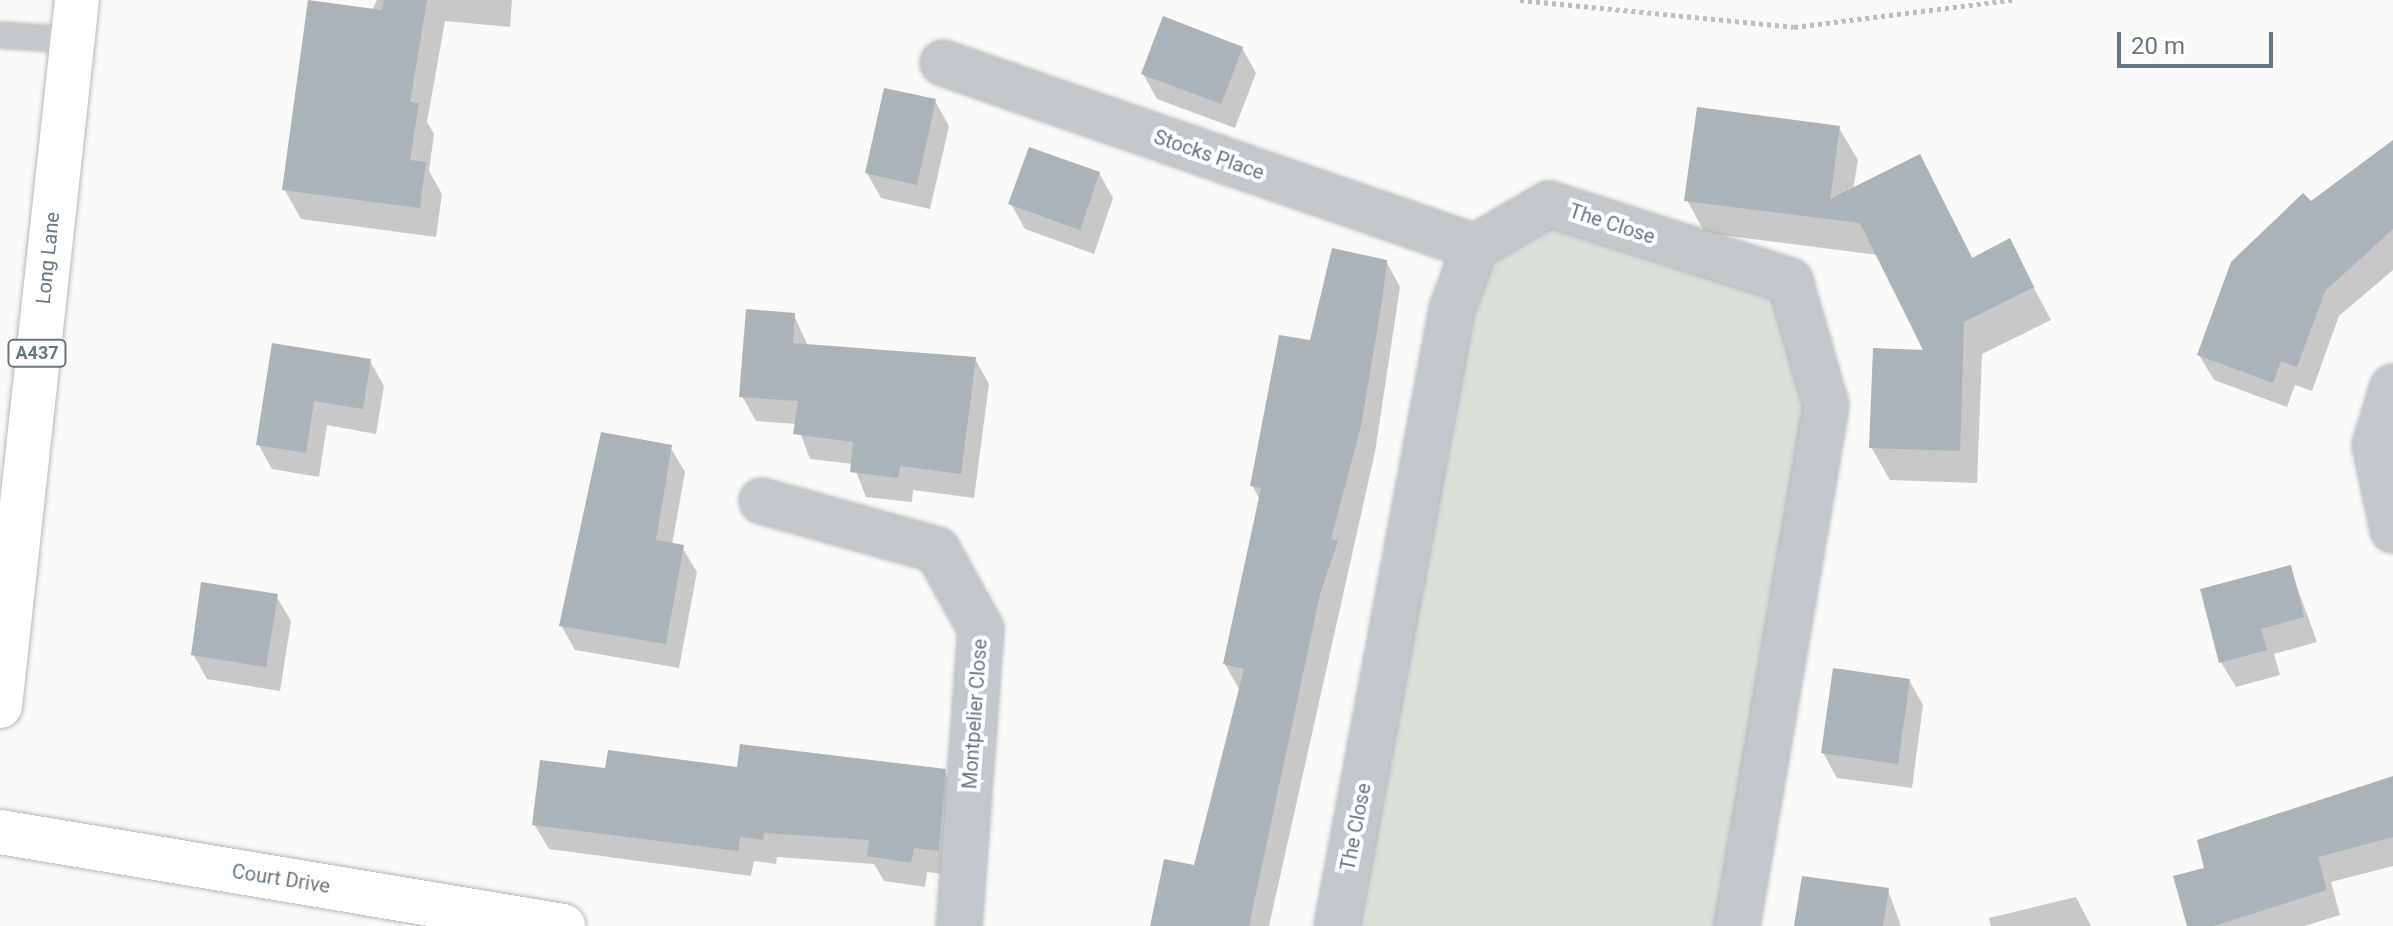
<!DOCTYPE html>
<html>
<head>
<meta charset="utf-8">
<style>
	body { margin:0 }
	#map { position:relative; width:2393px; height:926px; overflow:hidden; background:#fafaf8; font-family:Roboto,sans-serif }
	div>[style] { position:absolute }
	.green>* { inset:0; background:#dadfd7 }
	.shadow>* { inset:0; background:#0003 }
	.building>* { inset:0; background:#aab3b9 }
	.path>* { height:5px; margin-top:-2.5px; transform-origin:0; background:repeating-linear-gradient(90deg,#bbbfc2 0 4px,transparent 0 8px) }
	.roads { filter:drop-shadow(0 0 2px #b3babf) drop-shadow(0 0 2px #b3babf) }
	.lane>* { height:24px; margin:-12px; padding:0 12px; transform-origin:12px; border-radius:12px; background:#c3c8cc }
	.street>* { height:44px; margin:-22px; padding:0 22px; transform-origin:22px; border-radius:22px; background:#c3c8cc }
	.secondary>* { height:44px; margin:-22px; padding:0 22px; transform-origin:22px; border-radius:22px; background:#fff }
	.primary>* { height:44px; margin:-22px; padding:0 22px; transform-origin:22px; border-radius:22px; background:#fff }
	span { translate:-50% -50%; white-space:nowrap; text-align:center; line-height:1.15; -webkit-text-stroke:8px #fff; paint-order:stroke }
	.shield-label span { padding:2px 6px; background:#fff; border:2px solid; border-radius:6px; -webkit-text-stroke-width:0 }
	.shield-label { font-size:18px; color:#657683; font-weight:700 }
	.street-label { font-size:20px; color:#657683 }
	.scale { position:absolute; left:2117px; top:32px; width:156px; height:36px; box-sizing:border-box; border:4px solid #657683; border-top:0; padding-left:10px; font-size:24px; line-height:28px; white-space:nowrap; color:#657683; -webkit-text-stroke:6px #fff; paint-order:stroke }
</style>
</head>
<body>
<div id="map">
	<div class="green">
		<i style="clip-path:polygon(1549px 204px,1790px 281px,1826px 406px,1737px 926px,1337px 926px,1475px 247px)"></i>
	</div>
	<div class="shadow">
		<i style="clip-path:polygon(377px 0,512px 0,510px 27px,445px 21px,427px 122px,434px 134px,429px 171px,442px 194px,436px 237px,301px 219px,284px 189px)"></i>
		<i style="clip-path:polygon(1242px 48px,1256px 73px,1235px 128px,1157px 99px,1143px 74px)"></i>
		<i style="clip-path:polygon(935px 101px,949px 126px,930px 209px,881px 198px,867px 173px)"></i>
		<i style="clip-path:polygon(1839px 128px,1858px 160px,1853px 190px,1937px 189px,1973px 259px,2009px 241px,2051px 320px,1982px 354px,1977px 483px,1890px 480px,1871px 447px,1927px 352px,1878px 255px,1705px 233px,1687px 200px)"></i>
		<i style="clip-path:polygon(2393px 160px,2393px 270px,2339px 316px,2312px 391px,2295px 385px,2287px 407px,2214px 380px,2199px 355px,2311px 204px)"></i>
		<i style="clip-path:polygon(1099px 173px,1113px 198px,1094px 254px,1025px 229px,1011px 204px)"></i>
		<i style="clip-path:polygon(1386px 261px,1400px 287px,1375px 452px,1269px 926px,1152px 926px,1196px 867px,1240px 691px,1225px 664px,1260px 500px,1252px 485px,1312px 343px)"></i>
		<i style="clip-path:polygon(794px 315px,808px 346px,975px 359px,989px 384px,974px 498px,913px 490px,912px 502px,866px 497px,853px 464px,810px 459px,797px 424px,756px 421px,742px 396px)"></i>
		<i style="clip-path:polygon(273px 345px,370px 361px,384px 386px,376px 434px,327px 425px,319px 477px,272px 469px,258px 444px)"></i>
		<i style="clip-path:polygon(670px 447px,685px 472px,672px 545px,682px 547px,697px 572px,679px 668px,575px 650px,561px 625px)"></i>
		<i style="clip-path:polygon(2290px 567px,2317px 642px,2274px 654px,2280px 675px,2236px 687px,2221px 662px)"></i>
		<i style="clip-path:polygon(276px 596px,291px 621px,280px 691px,207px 679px,193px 654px)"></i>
		<i style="clip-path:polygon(1909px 680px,1923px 705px,1912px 788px,1837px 778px,1823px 753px)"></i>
		<i style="clip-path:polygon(738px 769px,944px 771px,959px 796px,953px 875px,927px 872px,925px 887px,884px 881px,874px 864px,777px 857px,776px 864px,754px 861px,751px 876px,549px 849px,534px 824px,607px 770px)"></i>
		<i style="clip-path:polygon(2393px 779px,2393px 866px,2331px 882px,2340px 915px,2304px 926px,2189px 926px,2207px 869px)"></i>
		<i style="clip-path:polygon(1803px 878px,1888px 890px,1901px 926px,1794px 926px)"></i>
		<i style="clip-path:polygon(2076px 897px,2091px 926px,1991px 926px,1989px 918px)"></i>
	</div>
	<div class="building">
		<i style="clip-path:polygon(308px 0,382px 10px,384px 0,427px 0,410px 102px,419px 103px,410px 160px,426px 162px,420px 208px,282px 190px)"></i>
		<i style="clip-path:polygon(1163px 16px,1243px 47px,1221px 104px,1141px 74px)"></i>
		<i style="clip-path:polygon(884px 88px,936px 99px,917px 185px,865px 173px)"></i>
		<i style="clip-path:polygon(1697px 107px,1840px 126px,1830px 199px,1920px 154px,1972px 258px,2010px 238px,2034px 287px,1964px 322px,1960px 451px,1869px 448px,1873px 348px,1923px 350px,1860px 223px,1684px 201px)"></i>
		<i style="clip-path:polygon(2393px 140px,2393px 229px,2325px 291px,2297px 367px,2281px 361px,2273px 383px,2197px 355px,2231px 262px,2303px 193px,2311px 201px)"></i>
		<i style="clip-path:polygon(1029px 147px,1100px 172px,1080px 230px,1008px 204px)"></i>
		<i style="clip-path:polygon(1332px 248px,1387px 260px,1383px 295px,1361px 426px,1331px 539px,1338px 541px,1320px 594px,1249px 926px,1150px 926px,1164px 859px,1194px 865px,1244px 669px,1223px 664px,1261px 488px,1250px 486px,1279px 335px,1310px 340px)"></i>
		<i style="clip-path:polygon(746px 309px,795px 313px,793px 343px,976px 357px,961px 474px,900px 466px,898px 478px,850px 472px,853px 442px,793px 434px,798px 401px,739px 397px)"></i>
		<i style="clip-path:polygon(272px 343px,371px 359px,363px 409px,314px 401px,306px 453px,256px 445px)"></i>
		<i style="clip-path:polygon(601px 432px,672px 445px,656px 540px,684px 545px,666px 644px,559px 626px)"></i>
		<i style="clip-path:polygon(2291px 565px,2304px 617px,2261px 629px,2267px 650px,2219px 663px,2200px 589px)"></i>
		<i style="clip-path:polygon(201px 582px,278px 594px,266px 667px,191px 655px)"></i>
		<i style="clip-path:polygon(1833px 668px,1910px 679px,1898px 764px,1821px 753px)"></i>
		<i style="clip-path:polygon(740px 744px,946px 769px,939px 851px,914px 848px,911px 863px,867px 856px,869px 840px,764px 833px,763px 840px,740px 837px,738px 851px,532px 825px,540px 760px,605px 768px,608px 750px,737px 767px)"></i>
		<i style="clip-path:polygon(2393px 776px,2393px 837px,2318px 857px,2327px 890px,2214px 926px,2187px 926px,2173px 876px,2204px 868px,2197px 840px)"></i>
		<i style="clip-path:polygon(1802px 876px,1889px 888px,1883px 926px,1794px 926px)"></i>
	</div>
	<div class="path">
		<i style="left:1520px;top:0;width:275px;rotate:5.6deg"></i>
		<i style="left:1794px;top:27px;width:220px;rotate:-7.1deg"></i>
	</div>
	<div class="roads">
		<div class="lane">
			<i style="left:0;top:35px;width:73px;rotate:3.9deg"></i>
		</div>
		<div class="street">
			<i style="left:943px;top:63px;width:563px;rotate:19.08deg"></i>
			<i style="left:2393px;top:387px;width:61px;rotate:107.2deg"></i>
			<i style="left:2375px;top:445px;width:87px;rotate:78deg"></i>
			<i style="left:762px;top:501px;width:182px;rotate:15.6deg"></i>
			<i style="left:937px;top:550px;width:90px;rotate:60.9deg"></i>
			<i style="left:981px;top:629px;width:298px;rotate:94.2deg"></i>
			<i style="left:1337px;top:926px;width:628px;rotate:-79.44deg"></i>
			<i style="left:1452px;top:309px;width:66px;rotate:-69.6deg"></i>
			<i style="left:1475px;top:247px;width:86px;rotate:-30.2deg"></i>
			<i style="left:1549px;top:204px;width:253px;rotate:17.7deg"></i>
			<i style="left:1790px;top:281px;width:130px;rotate:73.9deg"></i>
			<i style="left:1826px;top:406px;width:528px;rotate:99.71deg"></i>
		</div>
		<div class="secondary">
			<i style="left:0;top:832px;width:571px;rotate:9.48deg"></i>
		</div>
		<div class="primary">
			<i style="left:0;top:706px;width:710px;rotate:-83.78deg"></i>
		</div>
	</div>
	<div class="shield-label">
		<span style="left:37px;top:353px">A437</span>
	</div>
	<div class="street-label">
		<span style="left:1209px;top:155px;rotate:19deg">Stocks Place</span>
		<span style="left:1612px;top:224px;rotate:18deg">The Close</span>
		<span style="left:48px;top:258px;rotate:-84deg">Long Lane</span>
		<span style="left:975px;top:714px;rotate:-86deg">Montpelier Close</span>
		<span style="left:1356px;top:827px;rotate:-79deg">The Close</span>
		<span style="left:281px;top:879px;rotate:9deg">Court Drive</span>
	</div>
	<div class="scale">20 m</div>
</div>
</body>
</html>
